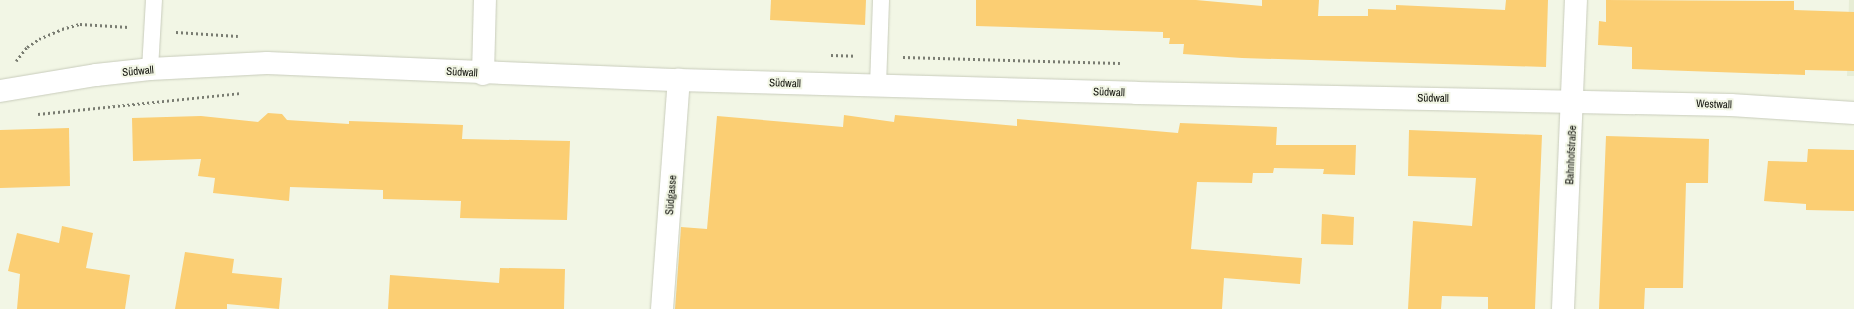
<!DOCTYPE html>
<html>
<head>
<meta charset="utf-8">
<style>
	body { margin:0 }
	#map { position:relative; width:1854px; height:309px; overflow:hidden; background:#f2f6e5; font-family:"Archivo Narrow",sans-serif }
	div>[style] { position:absolute }
	.built>* { inset:0; background:#e7edd5 }
	.building>* { inset:0; background:#fbce73 }
	.path>* { height:2.5px; margin-top:-1.25px; transform-origin:0; background:repeating-linear-gradient(90deg,#797c71 0 2px,transparent 0 5px) }
	.roads { filter:drop-shadow(0 0 1px #c8ccbb) drop-shadow(0 0 1px #c8ccbb) }
	.service>* { height:16px; margin:-8px; padding:0 8px; transform-origin:8px; border-radius:8px; background:#fff }
	.pedestrian>* { height:22px; margin:-11px; padding:0 11px; transform-origin:11px; border-radius:11px; background:#fff }
	.minor>* { height:22px; margin:-11px; padding:0 11px; transform-origin:11px; border-radius:11px; background:#fff }
	.tertiary>* { height:22px; margin:-11px; padding:0 11px; transform-origin:11px; border-radius:11px; background:#fff }
	span { translate:-50% -50%; white-space:nowrap; text-align:center; line-height:1.15; -webkit-text-stroke:4px #f2f6e5; paint-order:stroke }
	.street-label { font-size:11px; color:#12130d }
</style>
</head>
<body>
<div id="map">
	<div class="built">
		<i style="clip-path:polygon(1849px 0,1854px 0,1854px 76px,1847px 76px)"></i>
	</div>
	<div class="building">
		<i style="clip-path:polygon(771px 0,866px 0,865px 25px,770px 20px)"></i>
		<i style="clip-path:polygon(976px 0,1196px 0,1262px 6px,1262px 0,1319px 0,1318px 16px,1368px 16px,1368px 9px,1396px 10px,1396px 5px,1505px 10px,1506px 0,1548px 0,1546px 67px,1242px 58px,1183px 54px,1184px 44px,1169px 44px,1170px 38px,1163px 38px,1163px 32px,976px 26px)"></i>
		<i style="clip-path:polygon(1606px 0,1794px 1px,1794px 10px,1854px 12px,1854px 71px,1805px 70px,1805px 75px,1632px 69px,1632px 47px,1598px 45px,1599px 21px,1606px 22px)"></i>
		<i style="clip-path:polygon(268px 113px,282px 114px,287px 120px,349px 124px,349px 121px,463px 125px,462px 139px,570px 141px,567px 220px,460px 218px,461px 201px,383px 199px,383px 190px,290px 187px,289px 201px,213px 193px,215px 178px,198px 176px,201px 159px,133px 161px,132px 118px,201px 116px,258px 122px)"></i>
		<i style="clip-path:polygon(844px 115px,894px 122px,895px 115px,1017px 126px,1017px 119px,1178px 133px,1180px 123px,1277px 127px,1276px 145px,1356px 145px,1355px 175px,1323px 174px,1324px 169px,1274px 168px,1273px 173px,1253px 173px,1252px 183px,1197px 182px,1191px 249px,1302px 258px,1300px 284px,1224px 278px,1222px 309px,675px 309px,681px 227px,707px 229px,717px 116px,843px 127px)"></i>
		<i style="clip-path:polygon(69px 128px,70px 186px,0 188px,0 130px)"></i>
		<i style="clip-path:polygon(1409px 130px,1542px 135px,1535px 309px,1488px 309px,1488px 297px,1442px 296px,1441px 309px,1408px 309px,1413px 221px,1472px 226px,1476px 178px,1408px 176px)"></i>
		<i style="clip-path:polygon(1606px 136px,1709px 139px,1708px 183px,1686px 183px,1683px 288px,1645px 288px,1644px 309px,1599px 309px)"></i>
		<i style="clip-path:polygon(1808px 149px,1854px 150px,1854px 211px,1806px 210px,1806px 204px,1764px 201px,1768px 161px,1807px 162px)"></i>
		<i style="clip-path:polygon(1322px 214px,1354px 217px,1353px 245px,1321px 244px)"></i>
		<i style="clip-path:polygon(62px 226px,93px 233px,86px 268px,130px 275px,125px 309px,17px 309px,20px 274px,8px 271px,17px 233px,59px 243px)"></i>
		<i style="clip-path:polygon(185px 252px,234px 259px,232px 273px,282px 278px,279px 309px,227px 304px,227px 309px,175px 309px)"></i>
		<i style="clip-path:polygon(500px 268px,565px 269px,564px 309px,388px 309px,390px 275px,499px 283px)"></i>
	</div>
	<div class="path">
		<i style="left:176px;top:32px;width:62px;rotate:3.7deg"></i>
		<i style="left:831px;top:55px;width:25px;rotate:2deg"></i>
		<i style="left:903px;top:57px;width:217px;rotate:1.6deg"></i>
		<i style="left:16px;top:61px;width:18px;rotate:-52deg"></i>
		<i style="left:27px;top:47px;width:14px;rotate:-34deg"></i>
		<i style="left:39px;top:39px;width:25px;rotate:-23deg"></i>
		<i style="left:62px;top:29px;width:19px;rotate:-16deg"></i>
		<i style="left:80px;top:24px;width:49px;rotate:3.5deg"></i>
		<i style="left:38px;top:114px;width:203px;rotate:-5.9deg"></i>
	</div>
	<div class="roads">
		<div class="service">
			<i style="left:150px;top:69px;width:69px;rotate:-86.7deg"></i>
			<i style="left:878px;top:86px;width:86px;rotate:-88deg"></i>
		</div>
		<div class="pedestrian">
			<i style="left:662px;top:309px;width:230px;rotate:-85.8deg"></i>
		</div>
		<div class="minor">
			<i style="left:483px;top:74px;width:74px;rotate:-88.5deg"></i>
			<i style="left:1563px;top:309px;width:309px;rotate:-87.6deg"></i>
		</div>
		<div class="tertiary">
			<i style="left:0;top:91px;width:97px;rotate:-9.5deg"></i>
			<i style="left:96px;top:75px;width:54px;rotate:-6.3deg"></i>
			<i style="left:150px;top:69px;width:117px;rotate:-2.9deg"></i>
			<i style="left:267px;top:63px;width:412px;rotate:2.4deg"></i>
			<i style="left:679px;top:80px;width:457px;rotate:1.6deg"></i>
			<i style="left:1136px;top:93px;width:595px;rotate:1.16deg"></i>
			<i style="left:1731px;top:105px;width:123px;rotate:3.7deg"></i>
		</div>
	</div>
	<div class="street-label">
		<span style="left:138px;top:71px;rotate:-5deg">Südwall</span>
		<span style="left:462px;top:72px;rotate:3deg">Südwall</span>
		<span style="left:785px;top:83px;rotate:2deg">Südwall</span>
		<span style="left:1109px;top:92px;rotate:2deg">Südwall</span>
		<span style="left:1433px;top:98px;rotate:1deg">Südwall</span>
		<span style="left:1714px;top:104px;rotate:2deg">Westwall</span>
		<span style="left:1571px;top:155px;rotate:-87deg">Bahnhofstraße</span>
		<span style="left:671px;top:195px;rotate:-85deg">Südgasse</span>
	</div>
</div>
</body>
</html>
